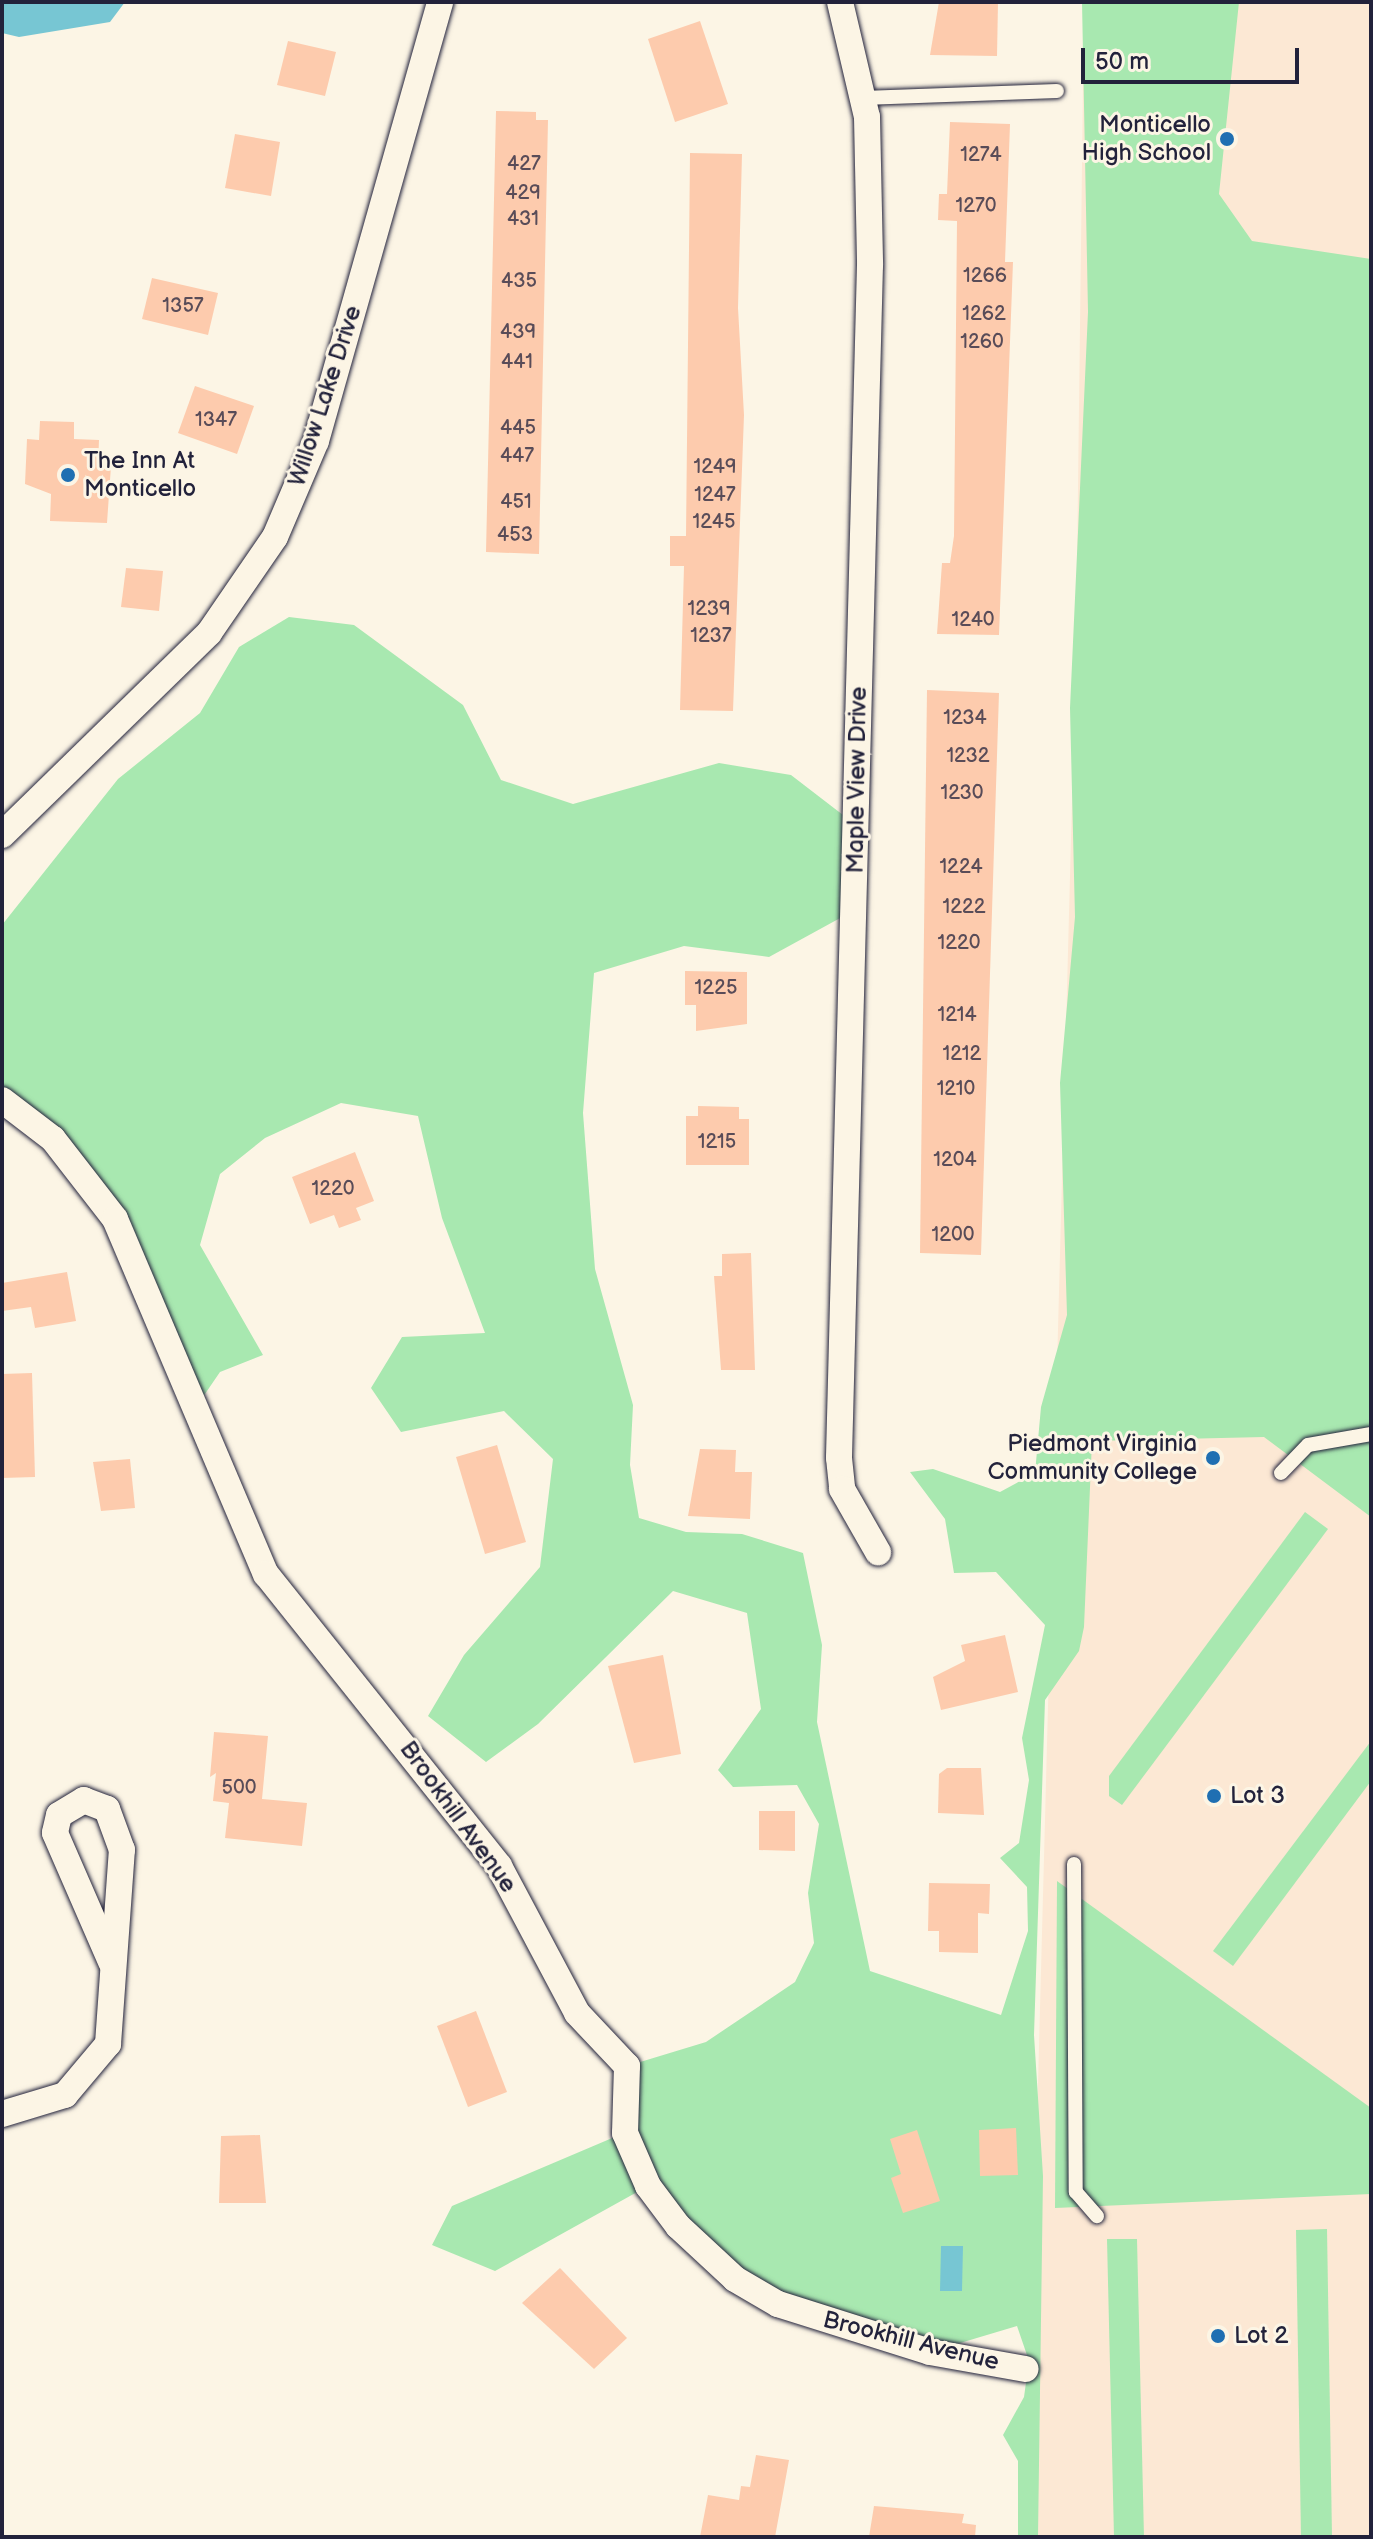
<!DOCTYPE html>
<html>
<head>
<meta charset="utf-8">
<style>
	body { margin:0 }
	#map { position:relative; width:1373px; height:2539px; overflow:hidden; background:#fcf5e5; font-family:"Balsamiq Sans",sans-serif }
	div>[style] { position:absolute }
	.built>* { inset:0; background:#fce8d4 }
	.green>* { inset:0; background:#a8e8b0 }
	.water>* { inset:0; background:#77c6d3 }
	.building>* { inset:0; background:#fdcbad }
	.roads { filter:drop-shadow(0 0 2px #22223b) drop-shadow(0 0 2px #22223b) }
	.service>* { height:14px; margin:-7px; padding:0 7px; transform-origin:7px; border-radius:7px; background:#fcf5e5 }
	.minor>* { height:26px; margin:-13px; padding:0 13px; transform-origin:13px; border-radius:13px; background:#fcf5e5 }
	.dots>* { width:22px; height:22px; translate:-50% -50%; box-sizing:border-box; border:4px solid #fcf5e5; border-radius:50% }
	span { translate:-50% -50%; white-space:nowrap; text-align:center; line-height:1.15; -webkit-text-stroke:6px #fcf5e5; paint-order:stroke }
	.number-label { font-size:20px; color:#594c58 }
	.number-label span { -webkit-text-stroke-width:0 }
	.poi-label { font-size:24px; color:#22223b }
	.right { translate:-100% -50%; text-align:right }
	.left { translate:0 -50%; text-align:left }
	.street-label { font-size:24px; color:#22223b }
	.frame { position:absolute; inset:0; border:4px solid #22223b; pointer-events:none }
	.scale { position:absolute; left:1081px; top:48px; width:218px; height:36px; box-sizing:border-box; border:4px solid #22223b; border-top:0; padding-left:10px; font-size:24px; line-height:28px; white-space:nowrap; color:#22223b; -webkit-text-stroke:6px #fcf5e5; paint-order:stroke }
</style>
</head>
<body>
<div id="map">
	<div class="built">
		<i style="clip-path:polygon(1084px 2px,1371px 2px,1371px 2537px,1026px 2537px,1076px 650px)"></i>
	</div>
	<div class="green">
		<i style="clip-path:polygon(1082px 2px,1239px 2px,1219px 194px,1252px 241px,1371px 259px,1371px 1517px,1264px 1437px,1092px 1441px,1084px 1627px,1079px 1651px,1045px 1700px,1034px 2035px,1043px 2176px,1038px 2537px,1018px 2537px,1018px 2461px,1003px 2435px,1024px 2397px,1029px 2361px,1017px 2326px,930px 2352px,778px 2304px,648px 2186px,495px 2271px,432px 2245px,452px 2206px,624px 2133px,627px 2066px,706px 2042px,795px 1982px,814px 1943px,808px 1893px,819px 1824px,797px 1785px,733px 1787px,718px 1770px,761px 1709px,747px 1613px,673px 1591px,538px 1724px,486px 1762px,428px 1716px,464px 1655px,540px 1567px,553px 1459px,504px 1411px,401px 1432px,371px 1388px,402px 1337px,485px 1333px,442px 1218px,418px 1116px,341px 1103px,265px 1138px,220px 1174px,200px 1245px,263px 1355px,220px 1372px,194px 1410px,115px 1219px,2px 1100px,2px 925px,118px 779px,200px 713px,239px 647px,289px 617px,354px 625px,463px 705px,501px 780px,573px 804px,719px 763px,791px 775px,856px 825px,853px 911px,769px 957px,684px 946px,594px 973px,583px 1113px,595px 1269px,633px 1405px,630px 1465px,639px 1518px,686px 1532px,742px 1534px,803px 1553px,822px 1645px,817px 1722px,870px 1971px,1001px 2015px,1028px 1931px,1027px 1887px,1000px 1858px,1019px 1843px,1029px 1780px,1022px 1738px,1045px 1625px,996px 1572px,954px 1573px,945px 1519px,910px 1472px,933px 1469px,1000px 1492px,1035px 1473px,1041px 1407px,1067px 1315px,1060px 1083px,1075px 917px,1070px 708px,1088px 312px)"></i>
		<i style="clip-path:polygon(1305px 1512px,1328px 1529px,1122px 1805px,1109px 1796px,1109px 1776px)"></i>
		<i style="clip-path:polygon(1371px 1741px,1371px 1781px,1233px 1966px,1213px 1951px)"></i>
		<i style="clip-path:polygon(1057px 1881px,1371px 2108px,1371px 2194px,1055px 2208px)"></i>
		<i style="clip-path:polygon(1327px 2229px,1332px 2537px,1301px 2537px,1296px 2230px)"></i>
		<i style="clip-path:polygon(1107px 2239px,1137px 2239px,1144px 2537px,1114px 2537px)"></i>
	</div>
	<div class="water">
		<i style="clip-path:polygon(2px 2px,125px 2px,110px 22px,19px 37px,2px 33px)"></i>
		<i style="clip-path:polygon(941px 2246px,963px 2246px,962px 2291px,940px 2291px)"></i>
	</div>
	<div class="building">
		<i style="clip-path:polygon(939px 2px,998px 2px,997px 56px,930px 55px)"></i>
		<i style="clip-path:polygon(700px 21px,728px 104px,675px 122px,648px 39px)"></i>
		<i style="clip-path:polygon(288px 41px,336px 52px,325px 96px,277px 85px)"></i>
		<i style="clip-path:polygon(496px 111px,536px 112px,536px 120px,548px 120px,539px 554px,486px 552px)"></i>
		<i style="clip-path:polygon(950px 122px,1010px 124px,1005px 262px,1013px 262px,999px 635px,937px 634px,942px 563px,950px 563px,954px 536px,957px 221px,938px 220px,939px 194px,947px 194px)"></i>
		<i style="clip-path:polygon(235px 134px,280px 142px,271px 196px,225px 188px)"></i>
		<i style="clip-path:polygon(690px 153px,742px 154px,738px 308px,744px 415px,733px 711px,680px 710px,684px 566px,670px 566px,670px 536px,686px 536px)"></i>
		<i style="clip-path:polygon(152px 278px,218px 293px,208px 335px,142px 319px)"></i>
		<i style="clip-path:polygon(195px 386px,254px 406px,237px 454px,178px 433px)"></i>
		<i style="clip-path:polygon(40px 421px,74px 422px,74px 439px,99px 440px,98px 466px,111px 466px,107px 523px,50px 521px,51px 494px,25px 484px,27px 439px,39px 440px)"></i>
		<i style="clip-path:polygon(126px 568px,163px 571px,159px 611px,121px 607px)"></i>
		<i style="clip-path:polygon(927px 690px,999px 693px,981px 1255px,920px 1253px)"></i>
		<i style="clip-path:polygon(685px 971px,747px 972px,747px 1024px,696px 1031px,696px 1005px,685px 1005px)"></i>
		<i style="clip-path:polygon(698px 1106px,739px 1107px,739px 1119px,749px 1119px,749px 1165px,686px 1165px,686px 1116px,698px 1116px)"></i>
		<i style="clip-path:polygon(355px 1152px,374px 1201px,356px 1208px,361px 1220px,339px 1228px,334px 1215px,310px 1224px,292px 1177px)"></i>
		<i style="clip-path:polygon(751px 1253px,755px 1370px,721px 1370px,714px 1276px,722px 1276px,722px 1254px)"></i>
		<i style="clip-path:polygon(67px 1272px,76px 1321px,35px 1328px,31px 1307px,2px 1311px,2px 1283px)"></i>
		<i style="clip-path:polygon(32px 1373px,35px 1477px,2px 1478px,2px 1374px)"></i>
		<i style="clip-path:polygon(497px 1445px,526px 1542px,485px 1554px,456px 1457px)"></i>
		<i style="clip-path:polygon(700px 1449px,736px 1450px,735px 1472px,752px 1472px,750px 1519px,688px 1516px)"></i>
		<i style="clip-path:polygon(130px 1459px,135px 1508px,101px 1511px,93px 1462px)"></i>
		<i style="clip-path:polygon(1005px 1635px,1018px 1692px,941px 1710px,933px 1677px,965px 1661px,961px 1645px)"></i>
		<i style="clip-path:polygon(663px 1655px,681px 1754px,634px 1763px,608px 1666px)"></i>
		<i style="clip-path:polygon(214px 1732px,268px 1736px,262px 1799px,307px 1803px,302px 1846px,225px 1838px,229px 1803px,213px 1801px,216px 1773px,210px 1777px)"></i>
		<i style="clip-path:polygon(947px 1768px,981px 1768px,984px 1815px,938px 1813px,939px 1774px)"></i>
		<i style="clip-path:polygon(759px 1811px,795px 1811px,795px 1851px,759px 1850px)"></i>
		<i style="clip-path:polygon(929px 1883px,990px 1884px,989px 1914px,978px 1913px,978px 1953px,939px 1952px,939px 1931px,928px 1931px)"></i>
		<i style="clip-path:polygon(476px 2011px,507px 2092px,468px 2107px,437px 2026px)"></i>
		<i style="clip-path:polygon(1016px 2128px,1018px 2175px,980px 2176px,979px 2130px)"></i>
		<i style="clip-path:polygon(917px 2130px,940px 2201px,903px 2213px,891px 2178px,901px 2174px,890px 2139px)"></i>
		<i style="clip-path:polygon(260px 2135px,266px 2203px,219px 2203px,221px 2136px)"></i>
		<i style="clip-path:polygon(560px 2268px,627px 2338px,594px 2369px,522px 2303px)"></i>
		<i style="clip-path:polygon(756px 2455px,789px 2460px,775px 2537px,700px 2537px,708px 2495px,739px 2500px,741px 2486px,750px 2487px)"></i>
		<i style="clip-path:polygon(874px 2506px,964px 2514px,962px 2523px,976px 2525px,975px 2537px,869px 2537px)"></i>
	</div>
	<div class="roads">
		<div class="service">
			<i style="left:863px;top:98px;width:194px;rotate:-2.1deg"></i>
			<i style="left:1281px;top:1473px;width:39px;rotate:-46deg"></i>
			<i style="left:1308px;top:1445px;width:64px;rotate:-9.9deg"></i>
			<i style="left:1074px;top:1864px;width:328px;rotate:89.7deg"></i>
			<i style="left:1076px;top:2192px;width:32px;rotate:49deg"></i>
		</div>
		<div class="minor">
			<i style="left:840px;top:2px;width:118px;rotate:76.8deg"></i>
			<i style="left:867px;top:117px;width:148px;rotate:88.8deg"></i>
			<i style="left:870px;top:265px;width:1193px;rotate:91.49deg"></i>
			<i style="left:839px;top:1458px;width:31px;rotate:84deg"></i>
			<i style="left:842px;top:1489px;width:73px;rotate:60.3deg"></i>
			<i style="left:2px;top:835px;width:289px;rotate:-44.3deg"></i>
			<i style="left:209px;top:633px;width:116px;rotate:-55.5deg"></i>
			<i style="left:275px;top:537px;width:104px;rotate:-66.9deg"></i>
			<i style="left:316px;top:441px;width:456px;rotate:-74.2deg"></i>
			<i style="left:2px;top:1100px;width:64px;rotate:37.4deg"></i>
			<i style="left:53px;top:1139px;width:101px;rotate:52.2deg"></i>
			<i style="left:115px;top:1219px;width:386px;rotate:67deg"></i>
			<i style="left:266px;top:1574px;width:374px;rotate:51.4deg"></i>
			<i style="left:499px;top:1866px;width:166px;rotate:62deg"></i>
			<i style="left:577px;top:2013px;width:73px;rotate:46.7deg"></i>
			<i style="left:627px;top:2066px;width:67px;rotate:91.7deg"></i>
			<i style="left:625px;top:2133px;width:58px;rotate:66.5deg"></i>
			<i style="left:648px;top:2186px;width:50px;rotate:53.1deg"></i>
			<i style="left:678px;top:2226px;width:78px;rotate:42.9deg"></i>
			<i style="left:735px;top:2279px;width:50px;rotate:30.2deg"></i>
			<i style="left:778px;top:2304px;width:159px;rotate:17.5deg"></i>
			<i style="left:930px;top:2352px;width:97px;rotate:10.1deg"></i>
			<i style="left:2px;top:2114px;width:66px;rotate:-16.8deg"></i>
			<i style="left:65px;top:2095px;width:67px;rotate:-49.9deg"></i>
			<i style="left:108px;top:2044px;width:195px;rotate:-85.9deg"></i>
			<i style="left:122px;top:1850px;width:44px;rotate:-110.1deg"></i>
			<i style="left:107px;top:1809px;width:25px;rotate:-159deg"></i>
			<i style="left:84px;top:1800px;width:29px;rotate:149deg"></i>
			<i style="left:59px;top:1815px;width:18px;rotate:103deg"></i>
			<i style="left:55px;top:1833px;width:141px;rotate:66.5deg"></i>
		</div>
	</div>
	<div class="dots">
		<i style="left:1227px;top:139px;background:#1f6fb2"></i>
		<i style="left:68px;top:475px;background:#1f6fb2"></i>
		<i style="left:1213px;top:1458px;background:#1f6fb2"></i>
		<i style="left:1214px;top:1796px;background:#1f6fb2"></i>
		<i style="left:1218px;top:2336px;background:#1f6fb2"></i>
	</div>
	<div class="number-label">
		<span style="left:981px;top:155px">1274</span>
		<span style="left:524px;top:164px">427</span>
		<span style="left:523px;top:193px">429</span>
		<span style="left:976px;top:206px">1270</span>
		<span style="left:523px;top:219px">431</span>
		<span style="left:985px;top:276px">1266</span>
		<span style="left:519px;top:281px">435</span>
		<span style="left:183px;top:306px">1357</span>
		<span style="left:984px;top:314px">1262</span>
		<span style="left:518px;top:332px">439</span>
		<span style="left:982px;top:342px">1260</span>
		<span style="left:517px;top:362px">441</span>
		<span style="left:216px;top:420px">1347</span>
		<span style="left:518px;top:428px">445</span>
		<span style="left:517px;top:456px">447</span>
		<span style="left:715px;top:467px">1249</span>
		<span style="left:715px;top:495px">1247</span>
		<span style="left:516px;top:502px">451</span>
		<span style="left:714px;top:522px">1245</span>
		<span style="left:515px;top:535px">453</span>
		<span style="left:709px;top:609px">1239</span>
		<span style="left:973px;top:620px">1240</span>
		<span style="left:711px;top:636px">1237</span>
		<span style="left:965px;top:718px">1234</span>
		<span style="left:968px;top:756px">1232</span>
		<span style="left:962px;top:793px">1230</span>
		<span style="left:961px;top:867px">1224</span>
		<span style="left:964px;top:907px">1222</span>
		<span style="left:959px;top:943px">1220</span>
		<span style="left:716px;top:988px">1225</span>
		<span style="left:957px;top:1015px">1214</span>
		<span style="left:962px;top:1054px">1212</span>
		<span style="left:956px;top:1089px">1210</span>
		<span style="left:717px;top:1142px">1215</span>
		<span style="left:955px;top:1160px">1204</span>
		<span style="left:333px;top:1189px">1220</span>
		<span style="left:953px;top:1235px">1200</span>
		<span style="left:239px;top:1788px">500</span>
	</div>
	<div class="poi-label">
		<span class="right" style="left:1211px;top:139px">Monticello<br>High School</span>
		<span class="left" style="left:84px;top:475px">The Inn At<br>Monticello</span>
		<span class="right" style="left:1197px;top:1458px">Piedmont Virginia<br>Community College</span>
		<span class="left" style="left:1230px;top:1796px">Lot 3</span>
		<span class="left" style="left:1234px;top:2336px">Lot 2</span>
	</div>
	<div class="street-label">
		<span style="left:325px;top:396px;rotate:-72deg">Willow Lake Drive</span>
		<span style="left:857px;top:780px;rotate:-89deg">Maple View Drive</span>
		<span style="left:458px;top:1817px;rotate:54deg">Brookhill Avenue</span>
		<span style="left:911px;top:2341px;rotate:14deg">Brookhill Avenue</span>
	</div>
	<div class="frame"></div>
	<div class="scale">50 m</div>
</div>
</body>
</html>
